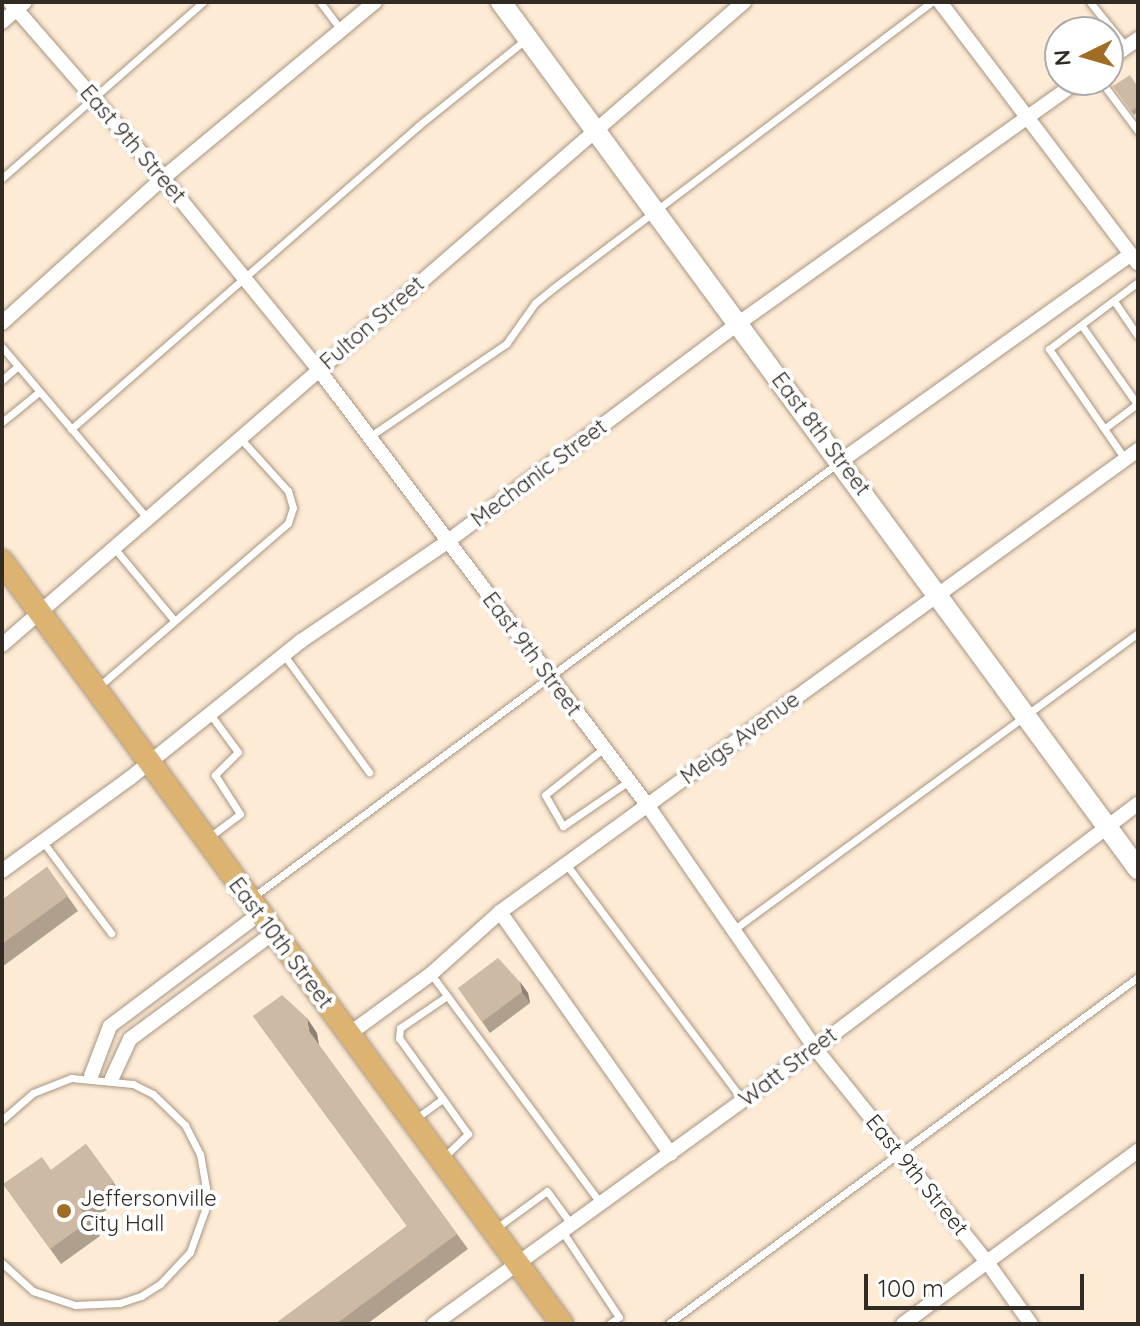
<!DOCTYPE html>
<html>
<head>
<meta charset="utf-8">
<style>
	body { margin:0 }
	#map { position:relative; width:1140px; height:1326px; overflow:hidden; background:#feebd5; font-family:Quicksand,sans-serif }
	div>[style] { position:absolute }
	.roads { filter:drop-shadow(0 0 2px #a89682) drop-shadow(0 0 2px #a89682) }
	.lane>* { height:7px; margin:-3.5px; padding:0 3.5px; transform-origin:3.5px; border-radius:3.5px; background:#fff }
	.street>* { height:14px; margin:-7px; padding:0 7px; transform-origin:7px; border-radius:7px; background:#fff }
	.secondary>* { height:20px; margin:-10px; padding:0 10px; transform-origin:10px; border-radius:10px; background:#fff }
	.primary>* { height:22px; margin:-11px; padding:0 11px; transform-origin:11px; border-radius:11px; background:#ddb371 }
	.wall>* { inset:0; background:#afa08e }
	.shaded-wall>* { inset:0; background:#8f8274 }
	.building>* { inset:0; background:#ccbaa5 }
	.dots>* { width:22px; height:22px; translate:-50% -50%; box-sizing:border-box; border:4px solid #fff; border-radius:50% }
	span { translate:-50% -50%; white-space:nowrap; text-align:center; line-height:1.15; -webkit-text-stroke:8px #fff; paint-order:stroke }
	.street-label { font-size:22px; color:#322b23 }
	.poi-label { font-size:22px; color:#322b23 }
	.left { translate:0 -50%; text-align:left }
	.frame { position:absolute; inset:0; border:4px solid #322b23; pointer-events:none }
	.north { position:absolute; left:1044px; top:16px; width:80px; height:80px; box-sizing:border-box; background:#fff; border:2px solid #adaaa7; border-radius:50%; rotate:265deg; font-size:22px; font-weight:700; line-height:32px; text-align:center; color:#322b23 }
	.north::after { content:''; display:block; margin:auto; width:28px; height:36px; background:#a16d25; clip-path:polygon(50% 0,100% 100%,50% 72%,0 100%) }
	.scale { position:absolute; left:864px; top:1274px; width:220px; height:36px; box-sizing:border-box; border:4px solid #322b23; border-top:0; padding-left:10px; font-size:24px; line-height:28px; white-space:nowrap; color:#322b23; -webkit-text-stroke:6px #fff; paint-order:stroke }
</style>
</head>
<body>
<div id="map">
	<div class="roads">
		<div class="lane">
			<i style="left:320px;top:2px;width:35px;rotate:53deg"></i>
			<i style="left:1090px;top:2px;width:58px;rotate:51.3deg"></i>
			<i style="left:1100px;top:80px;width:64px;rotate:53.3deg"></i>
			<i style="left:2px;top:178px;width:267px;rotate:-41.2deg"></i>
			<i style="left:1114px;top:301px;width:42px;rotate:55.6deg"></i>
			<i style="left:1082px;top:326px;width:95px;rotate:54.8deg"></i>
			<i style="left:1137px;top:404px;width:40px;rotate:143deg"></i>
			<i style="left:2px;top:347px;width:224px;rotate:49.7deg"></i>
			<i style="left:2px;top:380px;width:21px;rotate:-41deg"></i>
			<i style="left:2px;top:422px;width:48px;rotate:-39deg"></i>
			<i style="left:71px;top:429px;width:461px;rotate:-41.1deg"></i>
			<i style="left:418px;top:126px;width:137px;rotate:-38.8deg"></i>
			<i style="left:369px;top:437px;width:166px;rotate:-34.2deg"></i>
			<i style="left:506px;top:344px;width:50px;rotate:-54.7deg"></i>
			<i style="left:535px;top:303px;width:22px;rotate:-39deg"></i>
			<i style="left:552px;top:289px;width:476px;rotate:-37.1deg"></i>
			<i style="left:1125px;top:459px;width:134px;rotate:-124.6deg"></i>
			<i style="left:1049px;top:349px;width:111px;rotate:-37deg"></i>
			<i style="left:115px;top:549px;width:92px;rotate:50.3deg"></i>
			<i style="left:284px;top:655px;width:145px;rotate:54deg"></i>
			<i style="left:97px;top:688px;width:252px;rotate:-40.8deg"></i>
			<i style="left:288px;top:523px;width:16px;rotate:-72deg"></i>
			<i style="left:293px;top:508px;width:18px;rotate:-106deg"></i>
			<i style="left:288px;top:491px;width:70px;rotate:-132.1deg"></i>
			<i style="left:210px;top:714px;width:47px;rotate:53.6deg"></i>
			<i style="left:238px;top:752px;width:33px;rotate:135deg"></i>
			<i style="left:215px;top:775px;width:46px;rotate:57.3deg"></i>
			<i style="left:240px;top:814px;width:38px;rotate:143deg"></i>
			<i style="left:604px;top:748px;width:75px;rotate:141.5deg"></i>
			<i style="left:545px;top:795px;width:36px;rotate:60deg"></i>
			<i style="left:563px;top:826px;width:80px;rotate:-34.3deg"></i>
			<i style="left:43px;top:842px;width:114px;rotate:53.2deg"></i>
			<i style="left:566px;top:864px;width:296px;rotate:53.2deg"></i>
			<i style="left:253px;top:897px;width:728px;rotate:-36.57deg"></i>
			<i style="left:733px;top:930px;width:502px;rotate:-36.25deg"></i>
			<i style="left:431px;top:974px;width:284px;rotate:53.5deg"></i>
			<i style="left:415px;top:1119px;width:34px;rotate:-36deg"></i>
			<i style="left:443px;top:1099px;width:75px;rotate:-125.8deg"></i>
			<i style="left:399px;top:1038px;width:10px;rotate:-84deg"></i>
			<i style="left:400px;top:1028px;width:57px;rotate:-34.2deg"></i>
			<i style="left:2px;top:1120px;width:41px;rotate:-41.1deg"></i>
			<i style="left:33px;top:1093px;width:41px;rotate:-21.5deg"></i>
			<i style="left:71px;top:1078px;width:62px;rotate:5.5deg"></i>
			<i style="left:133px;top:1084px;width:22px;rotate:27deg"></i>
			<i style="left:153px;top:1094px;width:45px;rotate:44.1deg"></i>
			<i style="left:185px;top:1125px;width:33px;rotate:63deg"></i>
			<i style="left:200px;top:1154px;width:35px;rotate:80deg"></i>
			<i style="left:206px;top:1188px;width:22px;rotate:93deg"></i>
			<i style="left:205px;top:1210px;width:45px;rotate:109.7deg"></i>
			<i style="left:190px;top:1252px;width:44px;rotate:133.2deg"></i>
			<i style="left:160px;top:1284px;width:22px;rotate:148deg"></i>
			<i style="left:141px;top:1296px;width:22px;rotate:162deg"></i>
			<i style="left:120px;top:1303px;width:45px;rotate:177.5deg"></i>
			<i style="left:75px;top:1305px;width:44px;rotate:-161.6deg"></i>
			<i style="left:33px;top:1291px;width:42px;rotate:-137.9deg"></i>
			<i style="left:443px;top:1158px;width:35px;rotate:-44deg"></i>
			<i style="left:468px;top:1134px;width:43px;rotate:-125.5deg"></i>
			<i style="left:495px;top:1229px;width:64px;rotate:-36.2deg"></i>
			<i style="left:547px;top:1191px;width:41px;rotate:54deg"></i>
			<i style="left:562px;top:1231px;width:103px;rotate:56.5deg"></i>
			<i style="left:619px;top:1317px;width:12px;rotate:145deg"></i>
			<i style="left:668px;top:1324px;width:584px;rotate:-36.44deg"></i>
		</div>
		<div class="street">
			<i style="left:10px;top:2px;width:233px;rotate:49deg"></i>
			<i style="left:163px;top:178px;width:247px;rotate:50.9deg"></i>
			<i style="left:319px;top:370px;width:546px;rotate:52.96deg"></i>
			<i style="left:648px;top:806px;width:294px;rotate:55.4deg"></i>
			<i style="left:815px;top:1048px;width:275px;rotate:51.2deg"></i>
			<i style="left:987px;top:1262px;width:76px;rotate:54.6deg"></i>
			<i style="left:940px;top:2px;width:328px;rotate:52.9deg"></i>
			<i style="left:2px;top:22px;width:30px;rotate:-41deg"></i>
			<i style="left:1108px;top:60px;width:37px;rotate:-35deg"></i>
			<i style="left:2px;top:323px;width:217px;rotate:-42deg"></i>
			<i style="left:163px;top:178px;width:276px;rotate:-39.7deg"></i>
			<i style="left:841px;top:461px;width:356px;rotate:-35.5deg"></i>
			<i style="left:2px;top:645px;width:982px;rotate:-40.91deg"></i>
			<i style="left:2px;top:871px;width:158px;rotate:-36deg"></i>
			<i style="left:130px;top:778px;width:219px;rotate:-38.7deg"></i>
			<i style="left:301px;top:641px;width:176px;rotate:-34.1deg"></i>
			<i style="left:447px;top:542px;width:365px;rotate:-36.9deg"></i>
			<i style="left:739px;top:323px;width:419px;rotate:-35.5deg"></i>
			<i style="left:500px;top:912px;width:296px;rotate:54.8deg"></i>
			<i style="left:349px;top:1034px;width:102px;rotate:-36.2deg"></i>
			<i style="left:431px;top:974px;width:93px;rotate:-41.9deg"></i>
			<i style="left:500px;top:912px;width:788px;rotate:-35.91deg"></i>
			<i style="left:91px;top:1076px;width:53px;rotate:-69.2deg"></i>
			<i style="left:110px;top:1026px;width:185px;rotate:-36.9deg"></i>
			<i style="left:112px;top:1078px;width:43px;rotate:-65.2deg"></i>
			<i style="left:130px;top:1039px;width:177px;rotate:-36.5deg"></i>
			<i style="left:434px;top:1324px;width:470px;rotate:-35.9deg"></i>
			<i style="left:815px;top:1048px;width:405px;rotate:-37.1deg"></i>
			<i style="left:903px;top:1324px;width:292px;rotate:-36.4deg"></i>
		</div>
		<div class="secondary">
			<i style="left:501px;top:2px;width:1076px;rotate:53.69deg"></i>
		</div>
		<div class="primary">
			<i style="left:2px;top:561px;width:946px;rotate:53.72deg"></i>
		</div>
	</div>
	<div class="wall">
		<i style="clip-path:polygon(1113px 86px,1138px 87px,1138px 112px,1134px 115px)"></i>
		<i style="clip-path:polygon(47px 867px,78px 911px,2px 967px,2px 900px)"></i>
		<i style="clip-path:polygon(520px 982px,528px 993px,530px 1003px,490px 1033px,458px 988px)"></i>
		<i style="clip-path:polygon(253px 1016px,317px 1033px,319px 1045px,468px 1249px,367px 1324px,275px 1324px,407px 1226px)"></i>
		<i style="clip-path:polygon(86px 1144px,124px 1197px,90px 1222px,100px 1236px,61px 1264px,3px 1184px,51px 1170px)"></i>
	</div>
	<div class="shaded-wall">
		<i style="clip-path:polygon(520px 982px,528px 993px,530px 1003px,522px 992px)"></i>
		<i style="clip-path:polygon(307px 1018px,317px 1033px,319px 1046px,309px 1031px)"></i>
	</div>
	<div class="building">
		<i style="clip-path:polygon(1130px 75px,1138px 87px,1138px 106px,1131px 111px,1113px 86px)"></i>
		<i style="clip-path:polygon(47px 867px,68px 896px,2px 944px,2px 900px)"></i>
		<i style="clip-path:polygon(498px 958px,520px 982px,522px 992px,482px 1022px,458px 988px)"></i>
		<i style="clip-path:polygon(282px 995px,307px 1018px,309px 1031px,457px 1234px,336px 1324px,275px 1324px,407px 1226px,253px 1016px)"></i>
		<i style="clip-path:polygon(86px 1144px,114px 1182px,79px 1207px,89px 1221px,50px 1249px,3px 1184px,42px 1157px,51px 1170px)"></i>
	</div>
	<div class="dots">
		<i style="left:64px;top:1211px;background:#a16d25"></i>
	</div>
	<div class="street-label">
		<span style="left:133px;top:144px;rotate:49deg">East 9th Street</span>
		<span style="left:372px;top:323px;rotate:-41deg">Fulton Street</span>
		<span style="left:821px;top:434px;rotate:53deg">East 8th Street</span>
		<span style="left:539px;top:473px;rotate:-37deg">Mechanic Street</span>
		<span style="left:532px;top:654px;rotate:53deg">East 9th Street</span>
		<span style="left:740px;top:738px;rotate:-36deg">Meigs Avenue</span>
		<span style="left:281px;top:943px;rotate:53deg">East 10th Street</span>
		<span style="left:788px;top:1067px;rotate:-37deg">Watt Street</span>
		<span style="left:917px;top:1175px;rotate:51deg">East 9th Street</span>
	</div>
	<div class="poi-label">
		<span class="left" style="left:80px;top:1211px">Jeffersonville<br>City Hall</span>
	</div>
	<div class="frame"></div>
	<div class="north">N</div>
	<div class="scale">100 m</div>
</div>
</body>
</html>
